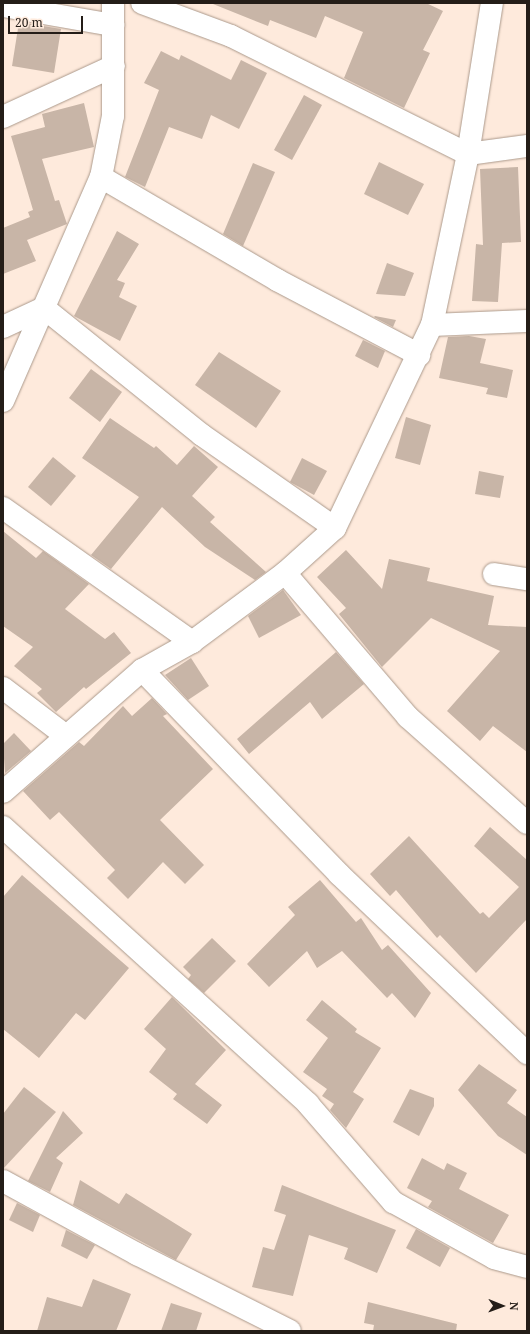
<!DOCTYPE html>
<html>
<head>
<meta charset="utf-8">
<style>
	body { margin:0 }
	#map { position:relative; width:530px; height:1334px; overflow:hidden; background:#feeadc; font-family:"Noto Serif",serif }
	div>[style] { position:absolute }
	.building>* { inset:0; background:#c8b5a7 }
	.roads { filter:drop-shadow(0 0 1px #ab998b) drop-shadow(0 0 1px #ab998b) }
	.street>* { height:22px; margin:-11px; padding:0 11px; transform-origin:11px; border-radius:11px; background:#fff }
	span { translate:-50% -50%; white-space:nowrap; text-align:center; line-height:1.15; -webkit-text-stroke:3px #feeadc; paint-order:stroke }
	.frame { position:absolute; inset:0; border:4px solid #241d18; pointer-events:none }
	.north { position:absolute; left:482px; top:1286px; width:40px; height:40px; -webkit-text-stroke:3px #feeadc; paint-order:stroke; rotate:91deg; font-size:11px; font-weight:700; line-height:16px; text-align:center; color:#241d18 }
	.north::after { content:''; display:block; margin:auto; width:14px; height:18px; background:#241d18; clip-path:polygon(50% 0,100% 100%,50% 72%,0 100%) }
	.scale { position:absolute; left:8px; top:16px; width:75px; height:18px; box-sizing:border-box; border:2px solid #241d18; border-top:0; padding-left:5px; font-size:12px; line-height:14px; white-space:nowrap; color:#241d18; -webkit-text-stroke:3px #feeadc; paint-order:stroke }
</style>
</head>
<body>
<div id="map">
	<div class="building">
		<i style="clip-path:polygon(426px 3px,443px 11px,423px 50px,430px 53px,404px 108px,344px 78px,363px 32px,325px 16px,316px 38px,270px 20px,268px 26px,213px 4px)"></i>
		<i style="clip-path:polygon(19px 22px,61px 29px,54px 73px,12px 66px)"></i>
		<i style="clip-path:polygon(161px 51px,179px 60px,181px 55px,231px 80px,241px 60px,267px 73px,239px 129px,211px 115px,202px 139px,169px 127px,145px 187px,125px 177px,159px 90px,144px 83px)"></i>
		<i style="clip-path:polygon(304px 95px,322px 105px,292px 160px,274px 150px)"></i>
		<i style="clip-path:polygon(84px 103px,94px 147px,42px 159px,55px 201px,59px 200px,67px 224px,27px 240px,36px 261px,3px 274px,3px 228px,30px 217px,28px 212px,33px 210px,11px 136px,45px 127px,42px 114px)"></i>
		<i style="clip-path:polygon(379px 162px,424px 184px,408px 215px,364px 194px)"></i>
		<i style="clip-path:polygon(253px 163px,275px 172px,243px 246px,223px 234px)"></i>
		<i style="clip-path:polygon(518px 167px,521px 242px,502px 243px,498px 302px,472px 301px,476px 244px,483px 245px,480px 169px)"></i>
		<i style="clip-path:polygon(117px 231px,139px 244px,117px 280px,125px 283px,119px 297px,137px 306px,120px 341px,74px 316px)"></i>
		<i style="clip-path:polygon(387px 263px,414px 273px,405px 296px,376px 294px)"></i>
		<i style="clip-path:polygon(375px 316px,396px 320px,393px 327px,374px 317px)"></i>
		<i style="clip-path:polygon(469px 336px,486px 339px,480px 363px,513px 370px,507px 398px,486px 394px,488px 388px,439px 378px,448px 337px)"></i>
		<i style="clip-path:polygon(363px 340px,385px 351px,378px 368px,355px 356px)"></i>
		<i style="clip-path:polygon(219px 352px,281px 391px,256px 428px,195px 385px)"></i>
		<i style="clip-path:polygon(91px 369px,122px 392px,100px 422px,69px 398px)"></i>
		<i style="clip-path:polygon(406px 417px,431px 425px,420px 465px,395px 458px)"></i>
		<i style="clip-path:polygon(110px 418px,154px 448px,156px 446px,177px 465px,194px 446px,218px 467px,192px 496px,215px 517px,210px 522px,266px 572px,255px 580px,205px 547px,162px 507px,111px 569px,91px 555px,139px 497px,82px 458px)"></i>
		<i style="clip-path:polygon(53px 457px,76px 476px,51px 506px,28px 487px)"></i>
		<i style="clip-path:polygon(302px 458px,327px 471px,314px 495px,290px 482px)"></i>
		<i style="clip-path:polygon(479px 471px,504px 476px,500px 498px,475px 494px)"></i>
		<i style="clip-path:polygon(3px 531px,36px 558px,43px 551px,89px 584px,65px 609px,105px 639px,114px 632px,131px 653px,86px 689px,84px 687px,56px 712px,37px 693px,42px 689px,14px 666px,33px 647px,3px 626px)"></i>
		<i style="clip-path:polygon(346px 550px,382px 589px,389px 559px,430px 568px,427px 581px,494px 596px,488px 625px,527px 627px,527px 752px,493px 726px,480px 741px,447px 711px,500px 651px,431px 618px,382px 667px,339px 614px,346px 608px,317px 577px)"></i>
		<i style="clip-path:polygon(283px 590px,301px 615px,259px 638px,248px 616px)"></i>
		<i style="clip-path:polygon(336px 652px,364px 684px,322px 719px,310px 702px,249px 754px,237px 739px)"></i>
		<i style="clip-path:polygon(191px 658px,209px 686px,188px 700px,165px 675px)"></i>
		<i style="clip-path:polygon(152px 698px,167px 714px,163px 716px,213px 769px,160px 820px,204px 865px,185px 884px,163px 862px,128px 899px,107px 878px,115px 870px,59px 812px,50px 820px,23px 791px,79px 742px,84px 746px,123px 706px,132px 716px)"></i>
		<i style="clip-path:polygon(14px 733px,31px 751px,5px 773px,3px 744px)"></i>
		<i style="clip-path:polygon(490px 827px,527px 860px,527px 919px,476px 973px,440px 935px,437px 938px,396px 890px,390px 896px,370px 874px,409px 836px,480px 914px,483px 912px,489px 918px,519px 887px,474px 846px)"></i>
		<i style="clip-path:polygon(22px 875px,129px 968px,85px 1020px,76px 1013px,39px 1058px,3px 1029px,3px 897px)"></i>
		<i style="clip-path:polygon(320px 880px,356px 922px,361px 918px,382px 950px,388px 945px,431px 993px,415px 1018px,392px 993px,387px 998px,342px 951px,317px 968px,307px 951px,269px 987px,247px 964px,295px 915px,288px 907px)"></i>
		<i style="clip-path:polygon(212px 938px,236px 961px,204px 993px,188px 979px,191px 975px,183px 967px)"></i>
		<i style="clip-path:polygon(172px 997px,226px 1050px,195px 1084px,222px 1105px,207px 1124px,173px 1099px,177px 1094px,149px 1072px,166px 1049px,144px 1029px)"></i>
		<i style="clip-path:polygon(322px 1000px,357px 1029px,355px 1032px,381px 1048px,353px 1092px,364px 1099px,346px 1128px,330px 1110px,334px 1104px,322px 1096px,327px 1089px,303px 1072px,328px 1038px,306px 1020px)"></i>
		<i style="clip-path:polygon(479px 1064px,517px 1090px,507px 1103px,527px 1117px,527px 1155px,498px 1136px,458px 1090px)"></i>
		<i style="clip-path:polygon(24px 1087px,56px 1112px,3px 1169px,3px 1114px)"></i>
		<i style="clip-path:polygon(410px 1089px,434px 1098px,434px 1106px,419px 1136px,393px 1122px)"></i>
		<i style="clip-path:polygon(63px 1111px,83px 1133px,56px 1158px,63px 1163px,50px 1192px,28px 1181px)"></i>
		<i style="clip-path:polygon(422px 1158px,444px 1170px,447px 1163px,467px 1173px,459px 1189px,509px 1215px,493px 1243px,428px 1207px,432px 1201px,407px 1188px)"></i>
		<i style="clip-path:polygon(80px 1180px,119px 1204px,126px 1193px,192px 1234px,176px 1260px,73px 1205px)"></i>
		<i style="clip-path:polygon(282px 1185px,396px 1230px,377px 1273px,344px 1259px,348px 1248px,309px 1235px,293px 1296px,252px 1287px,263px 1247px,274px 1250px,286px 1215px,274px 1211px)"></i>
		<i style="clip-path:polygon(17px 1203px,40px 1215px,33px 1232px,9px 1220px)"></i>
		<i style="clip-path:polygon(416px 1229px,450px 1248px,440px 1267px,406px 1248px)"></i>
		<i style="clip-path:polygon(66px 1230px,95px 1245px,87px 1259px,61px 1246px)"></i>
		<i style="clip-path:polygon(93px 1279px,131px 1294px,116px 1331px,37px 1331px,47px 1297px,82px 1307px)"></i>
		<i style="clip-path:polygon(368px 1302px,457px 1324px,456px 1331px,373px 1331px,374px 1325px,364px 1323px)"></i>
		<i style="clip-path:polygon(171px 1303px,202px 1313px,196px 1331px,161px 1331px)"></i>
	</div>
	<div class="roads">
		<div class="street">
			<i style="left:142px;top:3px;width:95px;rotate:20.3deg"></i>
			<i style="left:231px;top:36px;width:265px;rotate:26.5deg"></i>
			<i style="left:468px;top:154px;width:60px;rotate:-7.7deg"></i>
			<i style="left:3px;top:6px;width:112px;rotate:9.8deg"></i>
			<i style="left:3px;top:117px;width:122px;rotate:-24.7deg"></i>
			<i style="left:101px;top:177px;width:204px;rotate:30.3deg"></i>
			<i style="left:277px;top:280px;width:161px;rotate:27.8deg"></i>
			<i style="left:432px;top:325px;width:95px;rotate:-2.4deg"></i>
			<i style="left:3px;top:327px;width:45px;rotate:-24.9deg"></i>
			<i style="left:44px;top:308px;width:203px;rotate:38.8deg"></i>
			<i style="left:202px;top:435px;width:162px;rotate:35deg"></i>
			<i style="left:3px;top:401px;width:244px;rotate:-66.4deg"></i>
			<i style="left:101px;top:177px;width:62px;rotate:-78.9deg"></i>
			<i style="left:113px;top:116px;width:113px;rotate:-90deg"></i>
			<i style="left:3px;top:508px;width:232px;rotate:35.3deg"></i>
			<i style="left:285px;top:573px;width:189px;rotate:49.5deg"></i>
			<i style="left:408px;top:717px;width:159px;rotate:41.7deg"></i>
			<i style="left:494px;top:574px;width:33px;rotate:9deg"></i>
			<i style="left:142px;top:670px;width:284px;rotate:46deg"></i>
			<i style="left:339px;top:874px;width:260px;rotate:43.6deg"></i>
			<i style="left:3px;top:688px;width:78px;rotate:37.2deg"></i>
			<i style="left:3px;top:792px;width:185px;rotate:-41.3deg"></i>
			<i style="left:142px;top:670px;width:57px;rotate:-29.2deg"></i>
			<i style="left:192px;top:642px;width:116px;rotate:-36.6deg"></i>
			<i style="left:285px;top:573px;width:67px;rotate:-42deg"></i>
			<i style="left:335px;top:528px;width:225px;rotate:-64.5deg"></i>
			<i style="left:432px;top:325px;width:175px;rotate:-78.1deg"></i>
			<i style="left:468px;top:154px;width:153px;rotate:-81deg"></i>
			<i style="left:3px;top:827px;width:412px;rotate:42.2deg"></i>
			<i style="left:308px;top:1104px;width:130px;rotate:49.1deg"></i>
			<i style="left:393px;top:1202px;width:115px;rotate:29deg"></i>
			<i style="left:494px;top:1258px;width:34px;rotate:15deg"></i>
			<i style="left:3px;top:1181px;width:153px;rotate:28.6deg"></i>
			<i style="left:137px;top:1254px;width:171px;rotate:26.7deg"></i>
		</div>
	</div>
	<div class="frame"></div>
	<div class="north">N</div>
	<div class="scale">20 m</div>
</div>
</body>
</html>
